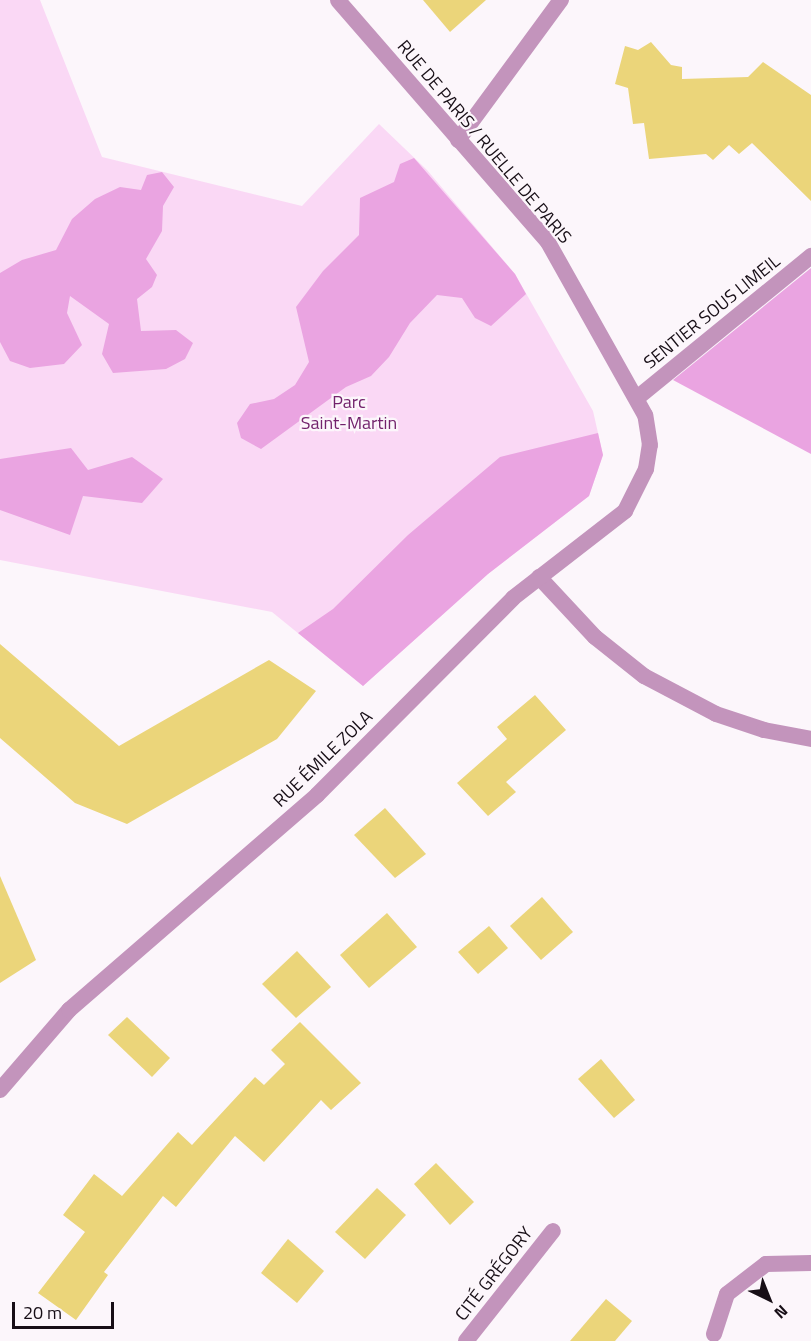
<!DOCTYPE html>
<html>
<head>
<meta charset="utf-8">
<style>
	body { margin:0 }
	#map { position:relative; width:811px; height:1341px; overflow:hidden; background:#fcf6fb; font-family:"Titillium Web",sans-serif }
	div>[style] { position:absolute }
	.green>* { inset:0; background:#fad8f5 }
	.forest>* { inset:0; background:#eaa4e1 }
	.building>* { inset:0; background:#ebd57a }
	.service>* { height:16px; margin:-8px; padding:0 8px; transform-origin:8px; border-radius:8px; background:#c394bc }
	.minor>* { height:16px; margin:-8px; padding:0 8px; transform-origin:8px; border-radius:8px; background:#c394bc }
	span { translate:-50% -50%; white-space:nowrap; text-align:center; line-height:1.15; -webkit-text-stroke:4.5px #fcf6fb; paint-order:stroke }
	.street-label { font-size:18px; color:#170e16 }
	.park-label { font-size:18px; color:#72226c }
	.north { position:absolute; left:739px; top:1269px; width:60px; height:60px; -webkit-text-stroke:4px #fcf6fb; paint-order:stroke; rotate:137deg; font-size:16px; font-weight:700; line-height:24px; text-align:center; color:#170e16 }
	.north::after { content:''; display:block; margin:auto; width:21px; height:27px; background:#170e16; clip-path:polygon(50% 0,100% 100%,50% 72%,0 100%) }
	.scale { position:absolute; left:12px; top:1302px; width:102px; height:27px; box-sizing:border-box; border:3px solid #170e16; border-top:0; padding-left:8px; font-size:18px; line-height:21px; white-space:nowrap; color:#170e16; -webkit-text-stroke:4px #fcf6fb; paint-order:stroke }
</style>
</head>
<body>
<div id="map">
	<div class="green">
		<i style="clip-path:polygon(0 0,40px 0,102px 157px,302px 206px,379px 124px,427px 170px,515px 274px,593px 411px,603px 455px,589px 496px,488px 574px,363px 686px,272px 612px,0 560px)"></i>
	</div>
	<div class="forest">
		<i style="clip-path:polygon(414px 158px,515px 274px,526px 294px,491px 326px,475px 318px,462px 298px,437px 295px,410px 323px,389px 357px,371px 376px,346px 387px,261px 449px,241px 438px,237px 423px,250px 404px,274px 399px,295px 385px,309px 362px,296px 307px,323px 271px,359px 235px,360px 198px,394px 182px,400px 164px)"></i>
		<i style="clip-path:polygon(162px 172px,174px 187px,163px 206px,162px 231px,146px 259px,157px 275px,152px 287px,137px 299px,141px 331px,176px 330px,193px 343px,185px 359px,166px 369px,113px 373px,102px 354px,109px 324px,70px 296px,67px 313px,82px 345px,64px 364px,30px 368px,10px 361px,0 342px,0 273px,22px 260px,56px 250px,72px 219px,95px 199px,120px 187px,141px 190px,147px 175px)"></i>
		<i style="clip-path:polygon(811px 268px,811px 454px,673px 380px)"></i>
		<i style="clip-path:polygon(598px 433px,603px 455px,589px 496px,488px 574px,363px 686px,298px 633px,333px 609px,408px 535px,500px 457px)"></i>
		<i style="clip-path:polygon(71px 448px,88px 470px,132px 457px,163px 479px,142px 503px,83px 496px,70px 535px,0 510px,0 459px)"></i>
	</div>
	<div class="building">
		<i style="clip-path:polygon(423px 0,486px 0,450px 32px)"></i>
		<i style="clip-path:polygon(651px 42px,671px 65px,682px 67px,682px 79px,748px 77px,763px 62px,811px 95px,811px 201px,752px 143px,739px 154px,729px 145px,713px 160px,706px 154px,649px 159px,644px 123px,633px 124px,628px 88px,615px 84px,625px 46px,638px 50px)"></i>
		<i style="clip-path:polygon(0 644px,119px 746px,269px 660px,316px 691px,277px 739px,127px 824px,75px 803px,0 738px)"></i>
		<i style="clip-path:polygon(535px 695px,566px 730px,506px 782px,516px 792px,488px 816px,457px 783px,507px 739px,497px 727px)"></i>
		<i style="clip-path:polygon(385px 808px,426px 854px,395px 878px,354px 835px)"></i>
		<i style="clip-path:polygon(0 876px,36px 960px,0 983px)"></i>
		<i style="clip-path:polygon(542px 897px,573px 932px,541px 960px,510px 926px)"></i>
		<i style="clip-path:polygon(387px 913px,417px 947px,369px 988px,340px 955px)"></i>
		<i style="clip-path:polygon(489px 926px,508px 948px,478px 974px,458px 952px)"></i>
		<i style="clip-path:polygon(297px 951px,331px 987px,296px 1018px,262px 984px)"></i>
		<i style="clip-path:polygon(127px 1017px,170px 1058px,152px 1077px,108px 1035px)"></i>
		<i style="clip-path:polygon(300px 1022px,361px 1083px,331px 1110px,321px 1100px,264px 1162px,235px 1136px,176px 1207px,163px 1196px,104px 1272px,108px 1275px,76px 1320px,38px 1293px,85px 1232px,63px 1215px,94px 1174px,122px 1196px,178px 1132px,192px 1145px,255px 1077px,264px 1085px,285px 1064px,271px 1050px)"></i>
		<i style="clip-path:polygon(601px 1059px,635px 1100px,614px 1118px,578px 1079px)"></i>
		<i style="clip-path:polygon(436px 1163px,474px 1202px,450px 1225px,414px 1184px)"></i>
		<i style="clip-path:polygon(377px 1188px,406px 1215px,365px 1259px,335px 1232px)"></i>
		<i style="clip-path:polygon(288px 1239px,324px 1271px,297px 1303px,261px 1273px)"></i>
		<i style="clip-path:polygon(606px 1299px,632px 1321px,615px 1341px,570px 1341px)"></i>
	</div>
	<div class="service">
		<i style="left:637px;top:398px;width:225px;rotate:-39.2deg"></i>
	</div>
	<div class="minor">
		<i style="left:458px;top:140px;width:174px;rotate:-53.7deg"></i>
		<i style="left:539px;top:577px;width:82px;rotate:47deg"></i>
		<i style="left:595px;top:637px;width:63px;rotate:38.5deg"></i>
		<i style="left:644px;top:676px;width:81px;rotate:27.8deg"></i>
		<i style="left:716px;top:714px;width:51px;rotate:18.4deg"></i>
		<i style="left:764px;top:730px;width:48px;rotate:10.8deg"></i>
		<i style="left:0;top:1090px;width:106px;rotate:-49.2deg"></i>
		<i style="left:69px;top:1010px;width:328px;rotate:-40.9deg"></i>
		<i style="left:317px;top:795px;width:278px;rotate:-45.1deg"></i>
		<i style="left:513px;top:598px;width:142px;rotate:-37.8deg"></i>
		<i style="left:625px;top:511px;width:47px;rotate:-63.4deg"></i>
		<i style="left:646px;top:469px;width:24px;rotate:-81deg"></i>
		<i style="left:650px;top:445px;width:30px;rotate:-99deg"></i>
		<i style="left:645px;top:415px;width:198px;rotate:-119.3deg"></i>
		<i style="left:548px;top:242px;width:320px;rotate:-131deg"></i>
		<i style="left:714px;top:1334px;width:42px;rotate:-72deg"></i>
		<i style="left:727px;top:1294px;width:49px;rotate:-37.6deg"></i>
		<i style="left:766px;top:1264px;width:45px;rotate:-1.3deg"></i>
		<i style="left:466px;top:1341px;width:140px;rotate:-51.7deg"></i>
	</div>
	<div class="street-label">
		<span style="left:484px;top:142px;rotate:50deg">RUE DE PARIS / RUELLE DE PARIS</span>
		<span style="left:712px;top:312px;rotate:-39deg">SENTIER SOUS LIMEIL</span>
		<span style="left:323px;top:759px;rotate:-44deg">RUE ÉMILE ZOLA</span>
		<span style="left:494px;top:1274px;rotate:-52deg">CITÉ GRÉGORY</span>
	</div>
	<div class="park-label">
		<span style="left:349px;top:413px">Parc<br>Saint-Martin</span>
	</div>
	<div class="north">N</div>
	<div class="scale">20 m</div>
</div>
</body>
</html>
